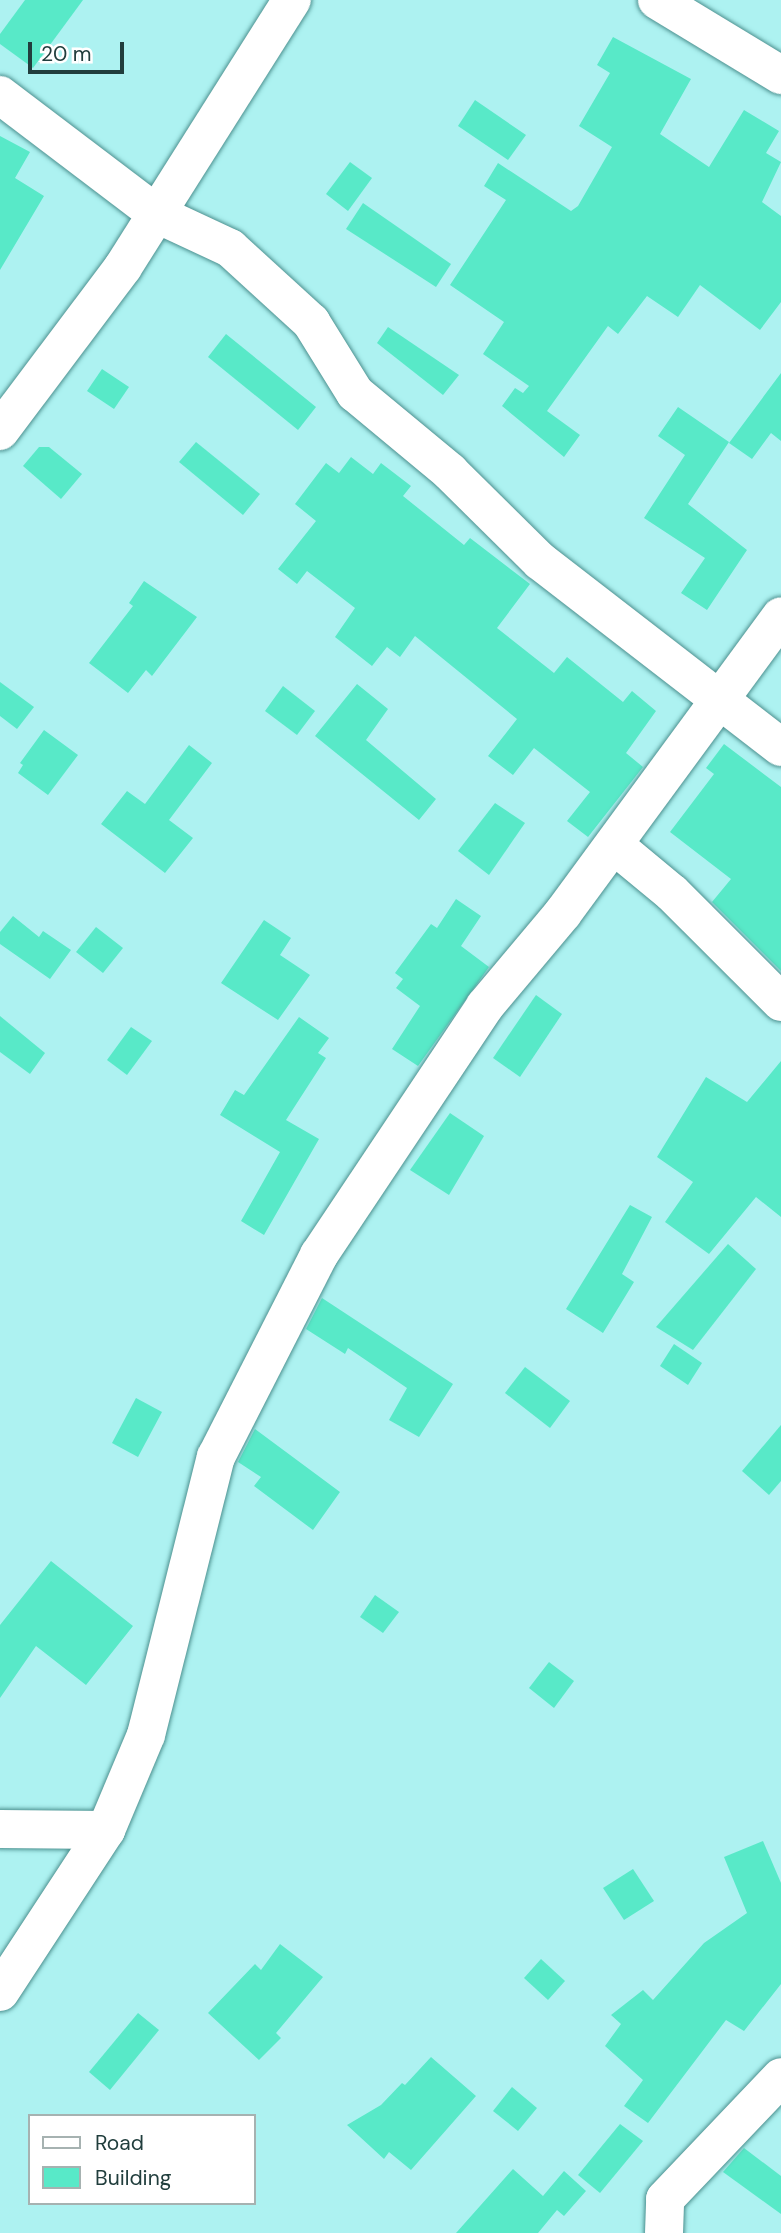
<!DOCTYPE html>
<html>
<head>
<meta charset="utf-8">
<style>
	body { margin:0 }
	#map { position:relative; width:781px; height:2233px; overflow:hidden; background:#adf2f1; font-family:"DM Sans",sans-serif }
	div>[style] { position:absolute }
	.building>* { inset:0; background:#58e9c8 }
	.roads { filter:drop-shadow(0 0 2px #4c908f) drop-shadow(0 0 2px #4c908f) }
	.minor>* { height:38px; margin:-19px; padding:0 19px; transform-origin:19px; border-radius:19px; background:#fff }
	span { translate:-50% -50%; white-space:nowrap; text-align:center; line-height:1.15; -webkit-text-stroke:5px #fff; paint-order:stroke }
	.legend { position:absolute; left:28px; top:2114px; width:228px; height:91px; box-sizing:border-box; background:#fff; border:2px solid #a6b2b1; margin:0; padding:9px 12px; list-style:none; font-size:21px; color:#213e3d }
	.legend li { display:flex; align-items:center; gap:14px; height:35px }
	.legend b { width:35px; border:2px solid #a6b2b1 }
	.scale { position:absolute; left:28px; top:42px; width:96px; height:32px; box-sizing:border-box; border:4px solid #213e3d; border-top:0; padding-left:9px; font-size:21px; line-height:24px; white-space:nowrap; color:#213e3d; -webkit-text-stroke:5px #fff; paint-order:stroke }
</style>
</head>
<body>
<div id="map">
	<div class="building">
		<i style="clip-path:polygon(25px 0,83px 0,33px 68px,0 44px,0 34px)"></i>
		<i style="clip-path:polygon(613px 37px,691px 79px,660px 134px,709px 167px,744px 110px,779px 131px,766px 153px,781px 162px,762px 202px,781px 216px,781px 302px,760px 330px,700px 285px,678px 317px,647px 296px,618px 334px,608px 326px,547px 411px,580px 435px,564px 457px,502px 406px,515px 388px,523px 393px,529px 386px,483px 354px,504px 322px,450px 285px,506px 200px,484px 186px,498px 163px,571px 211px,578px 206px,612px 147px,579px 126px,610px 73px,597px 65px)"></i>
		<i style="clip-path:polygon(475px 100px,526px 135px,508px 160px,458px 126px)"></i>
		<i style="clip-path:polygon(0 136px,30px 152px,15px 178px,44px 196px,0 270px)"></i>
		<i style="clip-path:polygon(350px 162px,372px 178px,348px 211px,326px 194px)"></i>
		<i style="clip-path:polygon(363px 203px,451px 264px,436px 287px,346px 229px)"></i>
		<i style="clip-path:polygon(388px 327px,459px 375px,443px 395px,377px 343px)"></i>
		<i style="clip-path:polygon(226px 334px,316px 407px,298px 430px,208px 357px)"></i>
		<i style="clip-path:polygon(102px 369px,129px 387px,114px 409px,87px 391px)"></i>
		<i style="clip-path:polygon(781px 373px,781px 441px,771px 433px,752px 459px,729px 443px)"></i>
		<i style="clip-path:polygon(678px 407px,729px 442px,688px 504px,747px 550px,707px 610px,681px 593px,705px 558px,644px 518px,685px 455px,658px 436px)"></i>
		<i style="clip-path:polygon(196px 442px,260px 494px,243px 515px,179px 462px)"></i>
		<i style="clip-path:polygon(39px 447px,49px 447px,82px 474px,61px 499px,23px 466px)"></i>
		<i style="clip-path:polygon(351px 457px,373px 474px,381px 463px,411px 486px,403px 496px,464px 545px,470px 538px,530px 584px,497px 628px,554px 673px,567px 657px,623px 702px,632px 691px,656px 711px,626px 753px,643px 767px,588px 837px,567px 821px,590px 792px,534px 748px,513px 775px,488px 756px,517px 719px,415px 636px,400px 657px,387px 647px,372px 666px,335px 637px,355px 608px,307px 571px,297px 584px,278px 569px,316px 521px,295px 504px,326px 463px,339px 473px)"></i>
		<i style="clip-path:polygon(144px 581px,197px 617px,152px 676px,146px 670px,128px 693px,89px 663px,133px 606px,129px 603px)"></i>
		<i style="clip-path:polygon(0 682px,34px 707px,17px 729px,0 716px)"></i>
		<i style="clip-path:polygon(357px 684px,388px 709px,366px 740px,436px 799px,419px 820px,315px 736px)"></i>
		<i style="clip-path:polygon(283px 686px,315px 711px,297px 735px,265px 711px)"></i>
		<i style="clip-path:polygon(44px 730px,78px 755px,48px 795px,18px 773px,23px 765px,20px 763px)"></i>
		<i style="clip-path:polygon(724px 744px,781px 787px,781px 971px,712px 902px,731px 879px,670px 832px,714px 774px,706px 768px)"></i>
		<i style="clip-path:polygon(189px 745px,212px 763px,169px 820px,193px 838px,165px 873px,101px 824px,127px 791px,145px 804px)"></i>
		<i style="clip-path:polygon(495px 803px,525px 823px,489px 875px,458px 851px)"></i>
		<i style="clip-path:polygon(456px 899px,481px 916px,461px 946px,489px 967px,418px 1066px,392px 1049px,420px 1006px,396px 988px,403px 979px,395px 973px,431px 924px,437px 928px)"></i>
		<i style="clip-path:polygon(13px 916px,39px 937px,43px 931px,71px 950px,50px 979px,0 944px,0 932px)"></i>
		<i style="clip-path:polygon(264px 920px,291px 938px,280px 955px,310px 975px,278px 1020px,221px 983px)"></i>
		<i style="clip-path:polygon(96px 927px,123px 948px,103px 973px,76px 952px)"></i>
		<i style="clip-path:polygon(536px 995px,562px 1014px,520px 1077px,493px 1058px)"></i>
		<i style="clip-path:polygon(0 1016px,45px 1053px,30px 1074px,0 1052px)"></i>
		<i style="clip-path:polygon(299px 1017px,329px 1038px,318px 1053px,326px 1058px,286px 1120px,319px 1139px,264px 1235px,241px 1221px,280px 1152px,220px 1115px,235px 1090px,244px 1095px)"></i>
		<i style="clip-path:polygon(131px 1027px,152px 1041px,127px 1075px,107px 1060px)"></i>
		<i style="clip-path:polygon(781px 1061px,781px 1217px,756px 1197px,709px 1254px,665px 1222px,693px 1182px,657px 1157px,706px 1077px,747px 1102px)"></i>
		<i style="clip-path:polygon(450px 1113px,484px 1136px,449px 1195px,410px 1170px)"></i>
		<i style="clip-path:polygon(630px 1205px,652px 1217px,622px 1274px,634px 1282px,603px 1333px,566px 1309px)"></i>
		<i style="clip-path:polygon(728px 1244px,756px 1269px,693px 1350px,656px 1327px)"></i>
		<i style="clip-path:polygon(322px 1298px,453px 1384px,419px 1437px,389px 1420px,407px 1388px,348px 1348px,345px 1354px,306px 1329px)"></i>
		<i style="clip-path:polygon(674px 1344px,702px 1363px,688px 1385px,660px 1366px)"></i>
		<i style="clip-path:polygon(525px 1367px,570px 1401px,550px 1428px,505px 1393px)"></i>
		<i style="clip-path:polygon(136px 1398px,162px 1412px,138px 1457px,112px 1443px)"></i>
		<i style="clip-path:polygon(781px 1425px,781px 1481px,769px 1495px,742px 1471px)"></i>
		<i style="clip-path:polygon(255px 1429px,340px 1492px,313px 1530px,254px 1486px,261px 1477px,238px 1462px)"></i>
		<i style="clip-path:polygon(51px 1561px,133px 1626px,86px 1685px,36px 1646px,0 1698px,0 1625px)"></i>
		<i style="clip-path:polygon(375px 1595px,399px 1612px,383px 1633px,360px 1617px)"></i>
		<i style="clip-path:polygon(549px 1662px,574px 1681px,554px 1708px,529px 1688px)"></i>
		<i style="clip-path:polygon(763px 1841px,781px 1883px,781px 1984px,744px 2031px,726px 2020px,648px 2123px,624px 2106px,643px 2080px,605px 2046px,621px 2024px,611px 2015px,643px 1990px,653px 2000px,704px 1943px,747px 1913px,724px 1857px)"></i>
		<i style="clip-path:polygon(633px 1869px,654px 1901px,624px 1920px,603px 1888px)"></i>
		<i style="clip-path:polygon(280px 1944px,323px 1977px,276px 2033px,281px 2038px,259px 2060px,208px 2013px,255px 1964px,261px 1970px)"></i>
		<i style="clip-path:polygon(541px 1959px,565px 1981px,548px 2000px,524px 1978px)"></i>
		<i style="clip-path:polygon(138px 2013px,159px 2030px,110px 2090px,89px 2072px)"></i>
		<i style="clip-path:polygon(431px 2057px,476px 2096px,411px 2170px,389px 2152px,384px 2159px,347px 2125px,381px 2105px,402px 2083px,405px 2085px)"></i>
		<i style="clip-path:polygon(512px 2087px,537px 2108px,518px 2131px,493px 2111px)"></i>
		<i style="clip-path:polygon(620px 2124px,643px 2141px,600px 2193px,578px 2175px)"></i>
		<i style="clip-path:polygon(744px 2148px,781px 2176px,781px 2214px,723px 2172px)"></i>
		<i style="clip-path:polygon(513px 2169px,543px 2196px,564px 2171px,586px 2191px,564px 2216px,557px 2210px,538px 2233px,456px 2233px)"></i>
	</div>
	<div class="roads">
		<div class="minor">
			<i style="left:657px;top:0;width:145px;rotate:31.2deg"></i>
			<i style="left:0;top:95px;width:197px;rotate:37.2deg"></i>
			<i style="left:157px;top:214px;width:81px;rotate:25deg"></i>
			<i style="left:230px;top:248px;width:110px;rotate:42.4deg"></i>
			<i style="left:311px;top:322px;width:84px;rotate:58.2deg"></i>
			<i style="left:355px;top:393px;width:124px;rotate:39.7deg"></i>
			<i style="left:450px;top:472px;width:127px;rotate:44.7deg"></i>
			<i style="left:540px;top:561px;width:304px;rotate:37.7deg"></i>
			<i style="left:0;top:431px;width:205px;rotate:-53.1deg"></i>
			<i style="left:123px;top:267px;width:316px;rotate:-57.7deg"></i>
			<i style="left:614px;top:845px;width:75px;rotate:39.6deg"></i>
			<i style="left:672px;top:893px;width:154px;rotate:45deg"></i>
			<i style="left:0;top:1829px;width:106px;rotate:0.5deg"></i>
			<i style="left:0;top:1992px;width:194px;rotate:-56.8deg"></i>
			<i style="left:106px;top:1830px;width:103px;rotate:-67.2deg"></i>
			<i style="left:146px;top:1735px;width:287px;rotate:-75.9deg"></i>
			<i style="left:216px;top:1457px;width:227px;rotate:-63deg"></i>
			<i style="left:319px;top:1255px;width:299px;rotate:-56.3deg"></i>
			<i style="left:485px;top:1006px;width:121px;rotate:-50deg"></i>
			<i style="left:563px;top:913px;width:368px;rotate:-53.7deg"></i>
			<i style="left:664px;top:2233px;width:34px;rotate:-88deg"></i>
			<i style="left:665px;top:2199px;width:168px;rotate:-46.4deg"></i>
		</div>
	</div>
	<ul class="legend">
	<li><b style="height:9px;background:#fff"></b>Road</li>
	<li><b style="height:19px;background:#58e9c8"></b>Building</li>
	</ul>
	<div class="scale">20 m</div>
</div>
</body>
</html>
